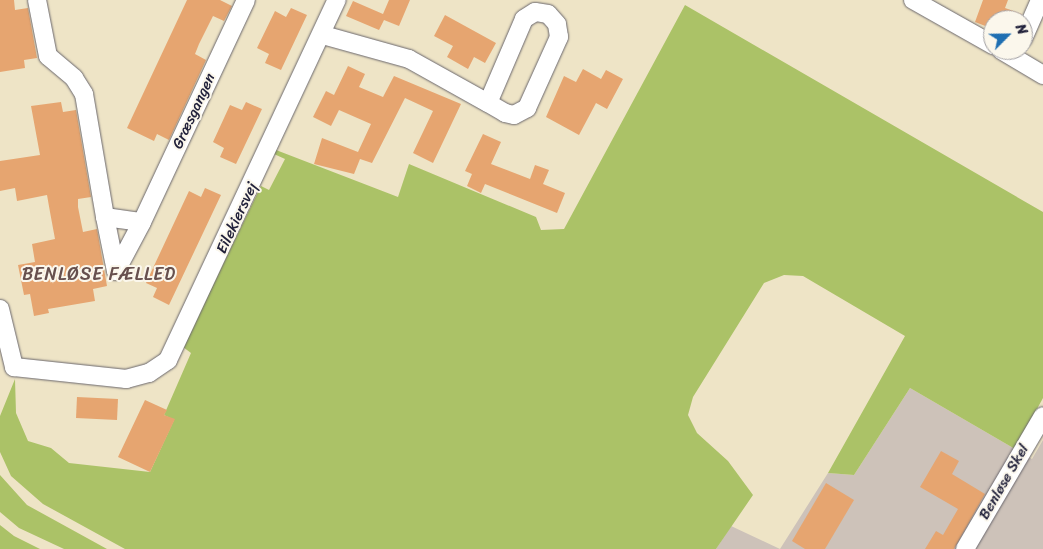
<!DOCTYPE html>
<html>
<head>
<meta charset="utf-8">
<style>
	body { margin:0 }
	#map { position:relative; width:1043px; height:549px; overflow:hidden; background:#eee4c6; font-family:Sriracha,sans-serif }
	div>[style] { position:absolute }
	.industrial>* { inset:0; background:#cdc2b9 }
	.green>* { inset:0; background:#abc267 }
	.building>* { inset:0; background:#e6a570 }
	.roads { filter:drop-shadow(0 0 1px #69666c) drop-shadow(0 0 1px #69666c) }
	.street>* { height:18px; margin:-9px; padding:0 9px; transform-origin:9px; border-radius:9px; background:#fff }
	span { translate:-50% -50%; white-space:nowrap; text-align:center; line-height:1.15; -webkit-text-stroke:4px #fbf7ec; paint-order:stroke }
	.street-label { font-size:15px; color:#22223b }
	.quarter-label { font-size:18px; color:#67504e; letter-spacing:1px }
	.north { position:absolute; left:983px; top:10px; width:50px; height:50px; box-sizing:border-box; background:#fbf7ec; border:1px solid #a4a2a5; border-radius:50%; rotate:67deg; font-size:14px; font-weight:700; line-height:20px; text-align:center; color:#22223b }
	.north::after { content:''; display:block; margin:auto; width:18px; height:22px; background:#1f6fb2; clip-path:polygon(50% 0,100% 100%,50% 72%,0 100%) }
</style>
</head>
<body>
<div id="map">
	<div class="industrial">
		<i style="clip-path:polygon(910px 388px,1032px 459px,1043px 440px,1043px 549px,716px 549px,731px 526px,780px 549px,828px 473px,854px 475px)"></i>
	</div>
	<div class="green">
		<i style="clip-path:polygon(685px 5px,1043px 212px,1043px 398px,1015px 449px,910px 388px,854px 475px,828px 473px,905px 336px,803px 276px,784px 275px,764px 283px,693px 397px,688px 415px,697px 433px,728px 461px,753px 495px,716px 549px,125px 549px,43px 504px,11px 476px,0 452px,0 416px,15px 379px,16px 413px,28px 441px,51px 448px,69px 463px,150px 472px,174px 420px,164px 415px,191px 353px,183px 347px,261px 186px,269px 190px,285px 159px,274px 154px,276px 150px,398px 197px,409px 164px,536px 217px,541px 230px,564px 229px)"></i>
		<i style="clip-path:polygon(0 475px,27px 505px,107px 549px,64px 549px,19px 528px,0 512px)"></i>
		<i style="clip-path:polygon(0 525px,14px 536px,40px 549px,0 549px)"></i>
	</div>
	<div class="building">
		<i style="clip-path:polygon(0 0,14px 0,15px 10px,28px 8px,37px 58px,24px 60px,25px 68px,0 72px)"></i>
		<i style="clip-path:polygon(187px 0,220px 0,232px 6px,224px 21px,213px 16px,199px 44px,195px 54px,206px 60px,169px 140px,157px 134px,154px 141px,127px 128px)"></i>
		<i style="clip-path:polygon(389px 0,410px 0,399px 26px,384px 20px,379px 30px,346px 16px,353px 1px,383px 14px)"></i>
		<i style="clip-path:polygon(983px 0,1008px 0,1005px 8px,1022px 14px,1020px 20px,993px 20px,993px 29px,975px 22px)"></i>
		<i style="clip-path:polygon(291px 8px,307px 15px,281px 70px,265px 63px,269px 54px,257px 48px,275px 11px,286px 17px)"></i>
		<i style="clip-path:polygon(445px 15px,496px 43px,485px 63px,474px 57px,468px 69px,447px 57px,453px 46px,434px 36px)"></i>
		<i style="clip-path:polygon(348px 66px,365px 74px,359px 87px,383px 97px,394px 76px,461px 104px,433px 163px,413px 153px,433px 111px,405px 98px,372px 163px,360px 159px,354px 174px,314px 164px,322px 138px,358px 152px,371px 124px,339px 110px,331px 126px,313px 117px,326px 91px,334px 95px)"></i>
		<i style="clip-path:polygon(583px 69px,601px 79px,606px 70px,623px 79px,607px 109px,596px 103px,579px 135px,546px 117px,564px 76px,576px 82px)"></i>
		<i style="clip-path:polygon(61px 102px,63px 112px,76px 110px,91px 197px,78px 199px,78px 207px,83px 232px,97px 229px,107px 286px,93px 289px,95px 301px,48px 309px,49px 313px,34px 316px,30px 294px,24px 295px,18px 265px,35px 262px,32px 244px,55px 239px,50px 212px,47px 195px,17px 201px,15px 188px,0 191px,0 161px,40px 155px,31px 106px)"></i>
		<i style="clip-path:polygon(246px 102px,262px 109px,236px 164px,220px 157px,224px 148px,213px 142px,230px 105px,242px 110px)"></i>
		<i style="clip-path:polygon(483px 134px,501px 142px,491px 164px,530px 179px,535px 165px,549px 170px,543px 184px,565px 193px,557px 213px,485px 184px,481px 193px,467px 186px,472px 174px,465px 171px)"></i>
		<i style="clip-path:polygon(205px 188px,221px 195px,169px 305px,153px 297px,157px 288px,146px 283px,189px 191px,201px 197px)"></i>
		<i style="clip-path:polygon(77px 397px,118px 399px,117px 420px,76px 418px)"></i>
		<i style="clip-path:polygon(145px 400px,167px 410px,164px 415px,175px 419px,150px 472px,118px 457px)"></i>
		<i style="clip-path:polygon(941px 451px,959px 461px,952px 474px,985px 494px,954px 549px,925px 549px,936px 531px,943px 535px,958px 509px,920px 487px)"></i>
		<i style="clip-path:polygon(826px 483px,854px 500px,825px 549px,805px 549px,792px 541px)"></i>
	</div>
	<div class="roads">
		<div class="street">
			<i style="left:37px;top:0;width:57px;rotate:78.9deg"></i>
			<i style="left:48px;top:56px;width:34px;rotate:40deg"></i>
			<i style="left:74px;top:78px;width:19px;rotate:58deg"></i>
			<i style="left:84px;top:94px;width:125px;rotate:80.3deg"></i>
			<i style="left:105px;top:217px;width:37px;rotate:8deg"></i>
			<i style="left:142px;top:222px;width:245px;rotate:-64.9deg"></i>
			<i style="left:913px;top:0;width:92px;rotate:29.4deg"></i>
			<i style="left:323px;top:35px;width:89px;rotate:15.6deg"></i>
			<i style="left:409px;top:59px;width:90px;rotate:29.1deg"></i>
			<i style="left:488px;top:103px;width:20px;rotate:30deg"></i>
			<i style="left:505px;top:113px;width:9px;rotate:13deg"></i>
			<i style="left:514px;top:115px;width:15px;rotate:-28deg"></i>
			<i style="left:527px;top:108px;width:78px;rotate:-65.7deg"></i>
			<i style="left:559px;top:37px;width:13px;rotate:-99deg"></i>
			<i style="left:557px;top:24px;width:13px;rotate:-132deg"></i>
			<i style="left:548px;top:14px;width:13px;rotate:-171deg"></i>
			<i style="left:535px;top:12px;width:13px;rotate:148deg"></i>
			<i style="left:524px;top:19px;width:91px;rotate:113.2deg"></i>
			<i style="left:1023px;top:39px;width:43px;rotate:-66.4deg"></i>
			<i style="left:1001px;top:50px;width:49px;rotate:30.8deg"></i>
			<i style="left:105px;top:217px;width:55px;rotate:78.5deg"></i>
			<i style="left:116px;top:271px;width:55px;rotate:-62deg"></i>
			<i style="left:0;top:309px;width:60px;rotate:76.4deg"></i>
			<i style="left:14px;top:367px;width:113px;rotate:6.1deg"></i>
			<i style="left:126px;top:379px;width:24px;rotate:-15deg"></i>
			<i style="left:149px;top:373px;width:23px;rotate:-34deg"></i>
			<i style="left:168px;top:360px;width:398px;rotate:-64.9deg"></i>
			<i style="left:965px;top:549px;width:154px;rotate:-59.6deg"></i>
		</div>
	</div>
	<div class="street-label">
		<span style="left:194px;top:111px;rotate:-65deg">Græsgangen</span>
		<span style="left:237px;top:218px;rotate:-65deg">Eilekiersvej</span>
		<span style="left:1004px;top:482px;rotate:-60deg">Benløse Skel</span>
	</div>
	<div class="quarter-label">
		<span style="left:99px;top:274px">BENLØSE FÆLLED</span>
	</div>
	<div class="north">N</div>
</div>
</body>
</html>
